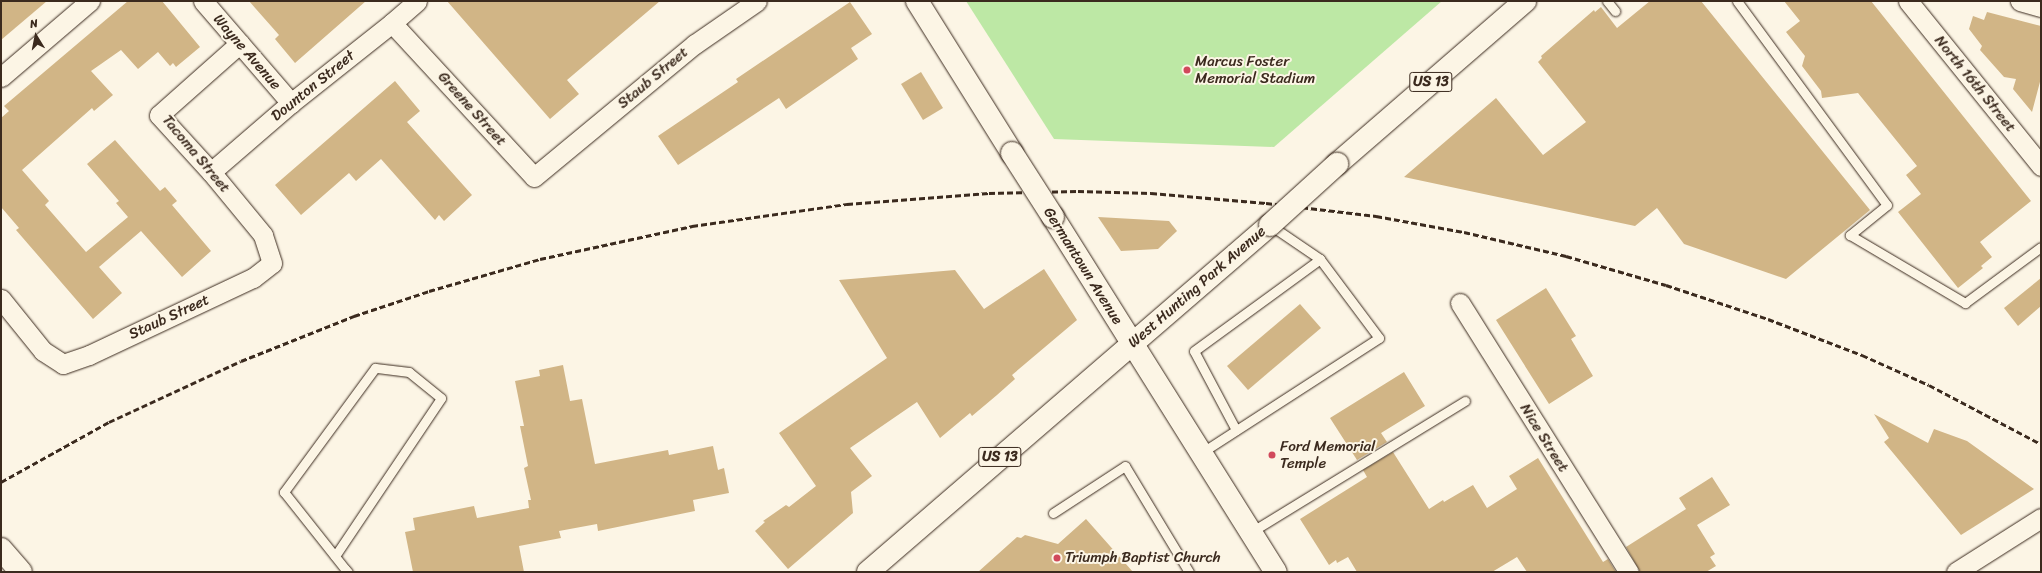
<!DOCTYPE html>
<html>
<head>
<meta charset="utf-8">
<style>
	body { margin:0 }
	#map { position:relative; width:2042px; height:573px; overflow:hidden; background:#fcf5e5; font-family:Sriracha,sans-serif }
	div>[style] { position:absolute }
	.green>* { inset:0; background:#bde8a5 }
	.building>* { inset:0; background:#d1b586 }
	.roads { filter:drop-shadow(0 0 1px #3b2a1e) drop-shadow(0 0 1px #3b2a1e) }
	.service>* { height:9px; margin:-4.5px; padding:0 4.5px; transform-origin:4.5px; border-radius:4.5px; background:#fcf5e5 }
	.minor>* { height:19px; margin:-9.5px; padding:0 9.5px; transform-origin:9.5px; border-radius:9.5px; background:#fcf5e5 }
	.secondary>* { height:22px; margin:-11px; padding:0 11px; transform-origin:11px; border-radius:11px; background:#fcf5e5 }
	.primary>* { height:22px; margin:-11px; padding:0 11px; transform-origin:11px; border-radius:11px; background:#fcf5e5 }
	.rail>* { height:3px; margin-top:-1.5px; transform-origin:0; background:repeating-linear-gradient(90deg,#3b2a1e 0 6px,transparent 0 9px) }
	.bridges { filter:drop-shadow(0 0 1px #3b2a1e) drop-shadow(0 0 1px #3b2a1e) }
	.primary-bridge>* { height:22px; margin:-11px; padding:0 11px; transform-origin:11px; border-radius:11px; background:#fcf5e5 }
	.dots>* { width:11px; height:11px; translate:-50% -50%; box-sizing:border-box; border:2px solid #fcf5e5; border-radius:50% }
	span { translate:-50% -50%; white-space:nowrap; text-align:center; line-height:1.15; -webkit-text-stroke:4px #fcf5e5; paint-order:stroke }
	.shield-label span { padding:1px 3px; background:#fcf5e5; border:1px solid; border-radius:3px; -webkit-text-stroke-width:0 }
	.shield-label { font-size:14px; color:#3b2a1e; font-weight:700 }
	.street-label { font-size:15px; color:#3b2a1e }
	.poi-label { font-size:15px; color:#3b2a1e }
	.left { translate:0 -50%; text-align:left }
	.frame { position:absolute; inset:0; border:2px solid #3b2a1e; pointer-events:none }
	.north { position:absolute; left:16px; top:16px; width:40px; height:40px; -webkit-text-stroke:3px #fcf5e5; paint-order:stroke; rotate:350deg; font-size:11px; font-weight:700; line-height:16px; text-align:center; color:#3b2a1e }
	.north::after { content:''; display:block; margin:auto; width:14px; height:18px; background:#3b2a1e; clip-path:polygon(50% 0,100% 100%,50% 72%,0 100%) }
</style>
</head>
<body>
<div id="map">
	<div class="green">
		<i style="clip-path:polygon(966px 1px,1442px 1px,1274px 147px,1054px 139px)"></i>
	</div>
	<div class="building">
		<i style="clip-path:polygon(1px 1px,47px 1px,1px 40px)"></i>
		<i style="clip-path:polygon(128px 1px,162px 1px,200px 47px,176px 67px,173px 63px,170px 66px,158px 52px,138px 69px,121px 50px,91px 71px,113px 95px,94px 111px,92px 108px,22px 170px,49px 201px,45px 205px,86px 252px,128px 217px,116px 203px,119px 201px,87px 164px,115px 140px,160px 191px,165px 187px,177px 201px,172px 205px,211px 251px,182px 277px,141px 231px,99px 267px,122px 293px,93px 319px,16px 230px,19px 228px,1px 207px,1px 118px,9px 111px,4px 106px)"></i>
		<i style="clip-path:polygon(249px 1px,366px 1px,295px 63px,275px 39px,279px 35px)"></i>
		<i style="clip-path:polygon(447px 1px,660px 1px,567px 80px,579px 94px,550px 119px)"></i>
		<i style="clip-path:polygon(1650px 1px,1701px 1px,1870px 210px,1786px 279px,1684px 244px,1657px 208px,1635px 226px,1404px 177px,1496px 98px,1543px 155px,1586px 122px,1538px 62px,1542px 58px,1541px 56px,1594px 10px,1595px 12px,1601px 7px,1617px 28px)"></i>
		<i style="clip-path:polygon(1784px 1px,1871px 1px,2031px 201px,1980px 242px,1992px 257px,1981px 266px,1983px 268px,1958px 288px,1898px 212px,1921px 194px,1906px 175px,1917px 166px,1858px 93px,1822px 98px,1821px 91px,1802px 66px,1805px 56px,1786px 32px,1800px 21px)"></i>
		<i style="clip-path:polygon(850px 2px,872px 34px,851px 48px,858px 59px,786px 109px,779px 98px,678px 165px,658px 136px,738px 82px,736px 79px)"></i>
		<i style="clip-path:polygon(1987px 12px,2041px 26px,2041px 78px,2032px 112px,2013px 89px,2016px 79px,2004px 77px,1980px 50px,1982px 46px,1969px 29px,1973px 16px,1984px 20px)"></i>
		<i style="clip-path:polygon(921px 72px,943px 108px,923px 120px,901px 84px)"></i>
		<i style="clip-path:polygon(395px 81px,420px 111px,407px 122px,472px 195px,444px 221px,439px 215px,435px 220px,381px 159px,356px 181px,349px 173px,301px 215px,275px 185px)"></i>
		<i style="clip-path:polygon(1098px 217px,1169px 221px,1177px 231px,1158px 249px,1121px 251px)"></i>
		<i style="clip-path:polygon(1044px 269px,1077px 320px,1012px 375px,1015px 379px,997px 395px,972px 416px,970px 413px,940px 438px,917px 402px,850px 448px,872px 476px,851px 492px,853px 513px,788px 569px,755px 531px,765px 522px,763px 521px,786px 505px,789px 507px,816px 486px,779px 433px,887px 358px,839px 280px,955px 270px,984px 309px)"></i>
		<i style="clip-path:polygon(2041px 278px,2041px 306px,2018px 326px,2004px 308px)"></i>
		<i style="clip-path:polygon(1546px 288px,1576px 336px,1571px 339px,1593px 376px,1549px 404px,1496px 320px)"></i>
		<i style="clip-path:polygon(1300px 304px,1321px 328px,1248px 390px,1227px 366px)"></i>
		<i style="clip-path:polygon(563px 365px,570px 401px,582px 399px,595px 464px,668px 450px,669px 455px,713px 446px,718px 470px,724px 468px,729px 493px,693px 500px,695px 511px,598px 531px,597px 524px,559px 531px,561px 538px,519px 546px,524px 572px,413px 572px,405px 532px,415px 530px,413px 518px,474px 506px,477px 518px,529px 508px,528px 500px,531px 500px,524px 468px,528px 466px,520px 426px,524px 426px,515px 381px,540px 376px,539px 370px)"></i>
		<i style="clip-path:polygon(1404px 372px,1425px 406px,1381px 433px,1387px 442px,1357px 460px,1330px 418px)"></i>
		<i style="clip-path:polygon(1874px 414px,1928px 443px,1934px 429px,1967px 441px,2034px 489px,1961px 535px,1884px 442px,1889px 438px)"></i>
		<i style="clip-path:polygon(1393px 452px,1429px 509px,1443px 500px,1444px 502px,1473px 485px,1487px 508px,1517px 489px,1509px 476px,1538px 458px,1603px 562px,1608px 559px,1616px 572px,1527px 572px,1517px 557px,1492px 572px,1357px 572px,1348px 557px,1337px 563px,1336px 560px,1329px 565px,1300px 519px,1367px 477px,1363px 470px)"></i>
		<i style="clip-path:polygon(1712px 477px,1730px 505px,1697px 525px,1715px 554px,1710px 557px,1716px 566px,1706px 572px,1640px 572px,1626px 547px,1686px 509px,1679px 498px)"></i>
		<i style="clip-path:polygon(1086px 519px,1133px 572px,978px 572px,1017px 537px,1021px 538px,1025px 535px,1058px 544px)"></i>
	</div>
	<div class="roads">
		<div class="service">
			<i style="left:1607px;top:1px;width:13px;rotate:51deg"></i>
			<i style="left:1737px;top:1px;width:253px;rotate:53.7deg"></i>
			<i style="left:1887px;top:205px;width:48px;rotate:141deg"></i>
			<i style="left:1850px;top:235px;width:134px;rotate:30.6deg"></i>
			<i style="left:1965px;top:303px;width:94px;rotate:-36.4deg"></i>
			<i style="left:1236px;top:430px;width:89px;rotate:-118deg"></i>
			<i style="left:1194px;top:351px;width:156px;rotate:-36.1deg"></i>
			<i style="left:1201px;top:453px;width:212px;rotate:-32.9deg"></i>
			<i style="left:1379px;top:338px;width:99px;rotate:-126.8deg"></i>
			<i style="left:1320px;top:259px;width:60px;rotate:-145.8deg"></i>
			<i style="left:1053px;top:513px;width:86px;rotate:-33.1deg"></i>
			<i style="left:1125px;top:466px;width:124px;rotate:58.9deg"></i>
			<i style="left:1251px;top:532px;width:251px;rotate:-31.5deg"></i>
			<i style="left:335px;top:556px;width:190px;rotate:-56.1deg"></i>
			<i style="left:441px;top:398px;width:41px;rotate:-140.9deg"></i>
			<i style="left:409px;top:372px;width:34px;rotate:-173deg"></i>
			<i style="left:375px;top:368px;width:154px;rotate:126.3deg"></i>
			<i style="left:284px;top:492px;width:98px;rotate:51.6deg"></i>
			<i style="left:345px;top:569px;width:4px;rotate:45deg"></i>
		</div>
		<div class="minor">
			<i style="left:203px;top:1px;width:135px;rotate:49.2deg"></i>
			<i style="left:1908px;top:1px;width:212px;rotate:51.1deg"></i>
			<i style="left:2020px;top:1px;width:22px;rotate:16deg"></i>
			<i style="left:392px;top:23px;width:209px;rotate:47.3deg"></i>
			<i style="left:534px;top:177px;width:209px;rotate:-39.6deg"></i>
			<i style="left:695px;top:44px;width:75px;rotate:-34.7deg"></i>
			<i style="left:1px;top:77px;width:117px;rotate:-40.5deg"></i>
			<i style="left:211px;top:172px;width:106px;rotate:-40.8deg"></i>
			<i style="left:291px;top:103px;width:129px;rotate:-38.4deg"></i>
			<i style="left:392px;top:23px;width:33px;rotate:-41deg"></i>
			<i style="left:1px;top:299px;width:67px;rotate:51.1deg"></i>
			<i style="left:43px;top:351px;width:24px;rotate:33deg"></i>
			<i style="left:63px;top:364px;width:28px;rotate:-19deg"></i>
			<i style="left:89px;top:355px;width:181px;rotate:-25.2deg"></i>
			<i style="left:253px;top:278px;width:24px;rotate:-38deg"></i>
			<i style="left:272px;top:263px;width:29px;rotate:-108deg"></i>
			<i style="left:263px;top:235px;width:82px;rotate:-129.5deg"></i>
			<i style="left:211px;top:172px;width:77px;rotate:-132.4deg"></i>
			<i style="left:159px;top:115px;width:108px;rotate:-41.6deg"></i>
			<i style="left:1460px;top:303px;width:318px;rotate:57.9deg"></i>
			<i style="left:1956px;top:572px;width:101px;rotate:-32.4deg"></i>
		</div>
		<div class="secondary">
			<i style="left:1px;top:549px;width:30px;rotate:49deg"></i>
		</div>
		<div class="primary">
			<i style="left:917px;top:1px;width:179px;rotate:58deg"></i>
			<i style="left:1337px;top:164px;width:249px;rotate:-40.9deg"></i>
			<i style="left:1053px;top:217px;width:419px;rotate:57.9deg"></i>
			<i style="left:868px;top:572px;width:531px;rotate:-40.8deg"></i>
		</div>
	</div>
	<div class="rail">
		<i style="left:1px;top:482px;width:124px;rotate:-29.1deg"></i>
		<i style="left:109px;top:422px;width:145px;rotate:-24.8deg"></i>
		<i style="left:241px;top:361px;width:122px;rotate:-21.7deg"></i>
		<i style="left:354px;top:316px;width:79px;rotate:-18.4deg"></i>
		<i style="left:429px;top:291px;width:116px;rotate:-16.1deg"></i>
		<i style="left:540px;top:259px;width:156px;rotate:-12.2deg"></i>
		<i style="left:692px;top:226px;width:157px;rotate:-8.1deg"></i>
		<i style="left:847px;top:204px;width:142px;rotate:-4.4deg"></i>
		<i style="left:989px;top:193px;width:89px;rotate:-1.3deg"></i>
		<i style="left:1078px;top:191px;width:73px;rotate:1.6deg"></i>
		<i style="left:1151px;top:193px;width:115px;rotate:5deg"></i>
		<i style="left:1266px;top:203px;width:111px;rotate:6.7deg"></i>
		<i style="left:1376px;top:216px;width:89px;rotate:10.3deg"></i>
		<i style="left:1464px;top:232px;width:105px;rotate:13.2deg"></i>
		<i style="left:1566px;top:256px;width:104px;rotate:16.2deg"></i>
		<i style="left:1666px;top:285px;width:108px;rotate:18.4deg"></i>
		<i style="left:1768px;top:319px;width:101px;rotate:21deg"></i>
		<i style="left:1862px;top:355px;width:73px;rotate:24.1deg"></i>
		<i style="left:1929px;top:385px;width:127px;rotate:27.8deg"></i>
	</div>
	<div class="bridges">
		<div class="primary-bridge">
			<i style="left:1012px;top:153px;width:76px;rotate:57.4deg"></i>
			<i style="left:1270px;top:225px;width:91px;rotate:-42.3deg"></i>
		</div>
	</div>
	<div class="dots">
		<i style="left:1187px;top:70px;background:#d1495b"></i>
		<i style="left:1272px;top:455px;background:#d1495b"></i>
		<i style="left:1057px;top:558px;background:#d1495b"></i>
	</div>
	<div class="shield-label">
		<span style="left:1431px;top:82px">US 13</span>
		<span style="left:1000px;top:457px">US 13</span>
	</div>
	<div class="street-label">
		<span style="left:247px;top:52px;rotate:49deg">Wayne Avenue</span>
		<span style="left:653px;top:78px;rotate:-40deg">Staub Street</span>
		<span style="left:1975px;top:84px;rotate:51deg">North 16th Street</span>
		<span style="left:313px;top:86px;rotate:-39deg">Dounton Street</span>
		<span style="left:472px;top:109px;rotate:48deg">Greene Street</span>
		<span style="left:196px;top:154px;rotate:50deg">Tacoma Street</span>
		<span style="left:1083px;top:266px;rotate:58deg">Germantown Avenue</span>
		<span style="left:1197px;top:287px;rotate:-41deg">West Hunting Park Avenue</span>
		<span style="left:169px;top:317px;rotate:-25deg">Staub Street</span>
		<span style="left:1544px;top:438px;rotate:58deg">Nice Street</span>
	</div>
	<div class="poi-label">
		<span class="left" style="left:1195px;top:70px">Marcus Foster<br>Memorial Stadium</span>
		<span class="left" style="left:1280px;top:455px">Ford Memorial<br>Temple</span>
		<span class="left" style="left:1065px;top:558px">Triumph Baptist Church</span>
	</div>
	<div class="frame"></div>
	<div class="north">N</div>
</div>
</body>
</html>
